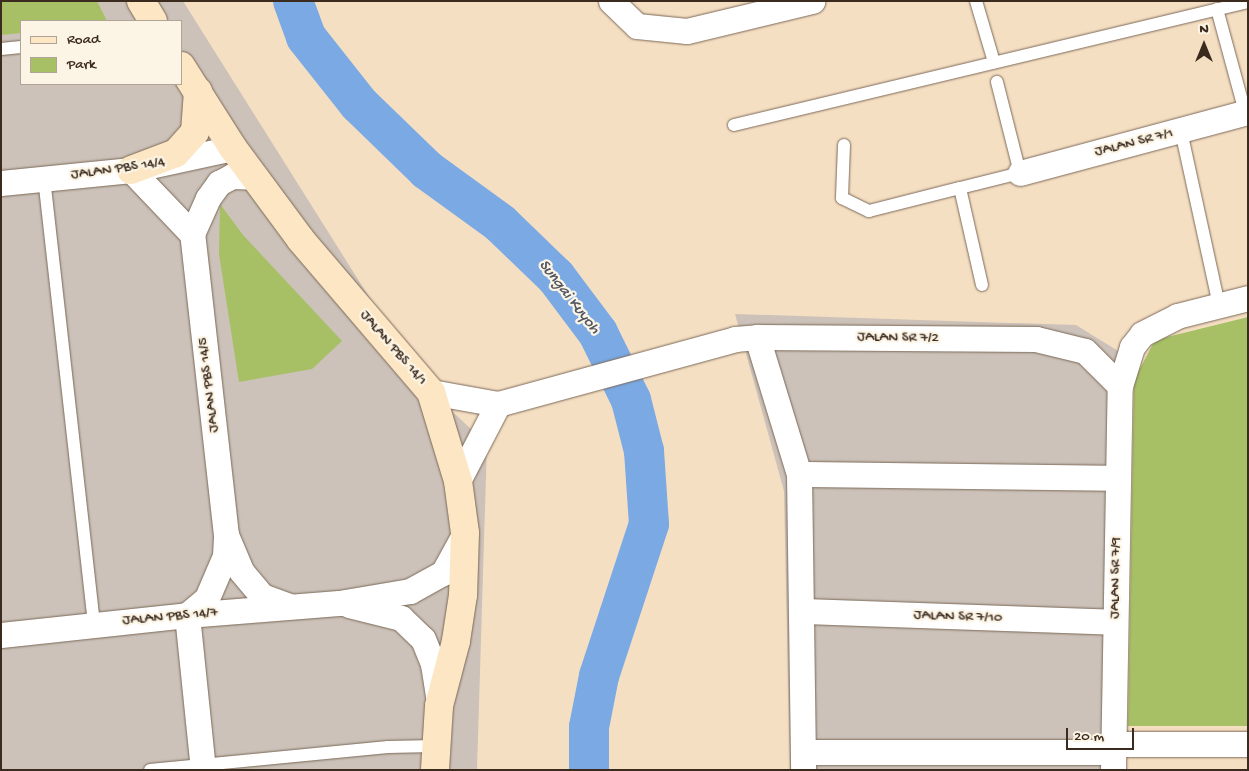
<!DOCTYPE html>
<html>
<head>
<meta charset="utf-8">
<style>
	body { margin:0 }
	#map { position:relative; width:1249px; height:771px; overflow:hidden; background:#f5dfc3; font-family:"Gochi Hand",sans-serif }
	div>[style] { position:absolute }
	.industrial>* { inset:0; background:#ccc2b9 }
	.green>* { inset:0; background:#a7bf65 }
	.river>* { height:40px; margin:-20px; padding:0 20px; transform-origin:20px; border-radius:20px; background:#7aa9e4 }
	.roads { filter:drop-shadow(0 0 1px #7c6958) drop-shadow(0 0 1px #7c6958) }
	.lane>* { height:12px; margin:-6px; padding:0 6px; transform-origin:6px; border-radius:6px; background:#fff }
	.street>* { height:25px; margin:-12.5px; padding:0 12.5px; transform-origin:12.5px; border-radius:12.5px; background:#fff }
	.secondary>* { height:28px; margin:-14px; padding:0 14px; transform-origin:14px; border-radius:14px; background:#fce6c4 }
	span { translate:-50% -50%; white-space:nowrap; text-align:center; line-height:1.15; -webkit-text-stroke:4.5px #fcf5e5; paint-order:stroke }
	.street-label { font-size:15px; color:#3b2a1e }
	.water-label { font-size:16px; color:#515663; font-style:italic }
	.frame { position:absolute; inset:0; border:2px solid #3b2a1e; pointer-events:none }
	.legend { position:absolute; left:20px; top:20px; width:162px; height:65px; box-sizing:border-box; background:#fcf5e5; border:1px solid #afa495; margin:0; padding:6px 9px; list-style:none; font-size:15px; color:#3b2a1e }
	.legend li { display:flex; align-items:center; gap:10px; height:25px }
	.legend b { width:25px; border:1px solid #afa495 }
	.north { position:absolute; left:1179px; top:20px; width:50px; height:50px; -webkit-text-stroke:4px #fcf5e5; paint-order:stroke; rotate:0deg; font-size:14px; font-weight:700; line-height:20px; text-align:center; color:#3b2a1e }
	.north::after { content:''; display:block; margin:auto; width:18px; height:22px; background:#3b2a1e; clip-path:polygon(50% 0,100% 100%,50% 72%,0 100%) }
	.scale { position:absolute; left:1066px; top:728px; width:68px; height:22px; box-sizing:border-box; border:2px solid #3b2a1e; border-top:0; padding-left:6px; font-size:15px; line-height:18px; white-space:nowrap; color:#3b2a1e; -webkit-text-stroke:4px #fcf5e5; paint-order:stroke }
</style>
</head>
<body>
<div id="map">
	<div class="industrial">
		<i style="clip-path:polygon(evenodd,1px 1px,183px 1px,425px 386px,487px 444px,477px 770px,1px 770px,1px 1px,21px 21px,181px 21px,181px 84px,21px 84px,21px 21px)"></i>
		<i style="clip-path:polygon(735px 314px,1076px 325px,1123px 354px,1123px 770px,790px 770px,784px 491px)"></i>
	</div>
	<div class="green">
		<i style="clip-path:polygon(1px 1px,97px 1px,107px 21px,21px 21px,21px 33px,1px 35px)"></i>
		<i style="clip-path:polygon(220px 204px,243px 235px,342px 341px,312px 369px,239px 382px,219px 254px)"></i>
		<i style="clip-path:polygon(1248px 317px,1248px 726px,1128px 726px,1134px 380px,1155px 340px)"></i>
	</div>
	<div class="river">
		<i style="left:293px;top:1px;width:38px;rotate:70deg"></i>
		<i style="left:306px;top:37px;width:85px;rotate:51.7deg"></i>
		<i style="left:359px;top:104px;width:95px;rotate:44.1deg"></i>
		<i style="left:427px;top:170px;width:90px;rotate:36deg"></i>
		<i style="left:500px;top:223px;width:78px;rotate:44deg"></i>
		<i style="left:556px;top:277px;width:70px;rotate:53.1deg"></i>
		<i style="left:598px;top:333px;width:75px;rotate:63.8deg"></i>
		<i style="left:631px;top:400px;width:53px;rotate:75.7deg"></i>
		<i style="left:644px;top:451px;width:73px;rotate:86.1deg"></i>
		<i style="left:649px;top:524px;width:160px;rotate:108.2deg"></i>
		<i style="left:599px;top:676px;width:52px;rotate:101.1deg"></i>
		<i style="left:589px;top:727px;width:43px;rotate:90deg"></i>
	</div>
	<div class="roads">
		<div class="lane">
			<i style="left:976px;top:1px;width:64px;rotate:73.6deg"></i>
			<i style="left:1217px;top:9px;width:107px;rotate:74.8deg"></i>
			<i style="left:1px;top:49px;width:20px;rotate:-6deg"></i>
			<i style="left:734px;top:125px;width:529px;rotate:-13.46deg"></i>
			<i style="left:1181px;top:131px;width:178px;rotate:77.7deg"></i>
			<i style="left:844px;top:145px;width:53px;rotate:92.2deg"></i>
			<i style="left:842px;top:198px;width:30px;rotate:26deg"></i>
			<i style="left:869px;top:211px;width:94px;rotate:-14.2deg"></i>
			<i style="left:44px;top:178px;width:450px;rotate:83.6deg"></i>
			<i style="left:982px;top:285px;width:99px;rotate:-102.8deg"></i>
			<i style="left:960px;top:188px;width:62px;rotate:-14deg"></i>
			<i style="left:1020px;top:173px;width:94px;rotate:-104.2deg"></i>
			<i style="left:150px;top:770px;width:239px;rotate:-5.5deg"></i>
			<i style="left:388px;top:747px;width:47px;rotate:-1.2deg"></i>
		</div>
		<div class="street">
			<i style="left:611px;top:1px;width:36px;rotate:44deg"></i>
			<i style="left:637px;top:26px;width:50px;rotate:5.7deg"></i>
			<i style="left:687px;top:31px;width:129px;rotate:-13.5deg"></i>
			<i style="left:131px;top:170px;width:88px;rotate:46.4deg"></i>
			<i style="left:1020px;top:173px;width:236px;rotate:-15deg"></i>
			<i style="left:1px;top:183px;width:131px;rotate:-5.7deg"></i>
			<i style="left:131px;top:170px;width:104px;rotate:-12.2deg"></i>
			<i style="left:757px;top:337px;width:143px;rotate:73deg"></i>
			<i style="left:799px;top:474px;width:296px;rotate:89.2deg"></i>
			<i style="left:431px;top:392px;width:68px;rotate:10.2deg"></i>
			<i style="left:498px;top:404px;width:246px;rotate:-15.3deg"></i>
			<i style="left:735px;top:339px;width:22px;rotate:-5deg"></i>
			<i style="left:757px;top:337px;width:279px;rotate:0.4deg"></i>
			<i style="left:1036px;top:339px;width:50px;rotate:13.8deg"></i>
			<i style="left:1085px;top:351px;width:49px;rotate:45deg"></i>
			<i style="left:799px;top:474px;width:318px;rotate:0.7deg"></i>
			<i style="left:458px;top:481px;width:87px;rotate:-62.5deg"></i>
			<i style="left:226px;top:535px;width:39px;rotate:67deg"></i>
			<i style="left:241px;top:571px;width:33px;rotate:50deg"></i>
			<i style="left:262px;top:596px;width:29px;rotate:20deg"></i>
			<i style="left:349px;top:605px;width:54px;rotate:14deg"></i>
			<i style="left:401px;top:618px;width:30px;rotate:44deg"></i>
			<i style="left:423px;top:639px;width:27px;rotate:68deg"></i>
			<i style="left:433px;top:664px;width:39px;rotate:81deg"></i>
			<i style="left:802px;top:611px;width:313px;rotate:2deg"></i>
			<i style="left:187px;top:615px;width:26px;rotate:-40deg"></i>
			<i style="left:207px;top:598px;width:46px;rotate:-66.8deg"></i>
			<i style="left:225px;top:556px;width:21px;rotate:-87deg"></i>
			<i style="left:226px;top:535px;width:303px;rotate:-96.4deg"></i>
			<i style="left:192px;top:234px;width:39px;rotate:-66deg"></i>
			<i style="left:208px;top:198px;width:19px;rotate:-54deg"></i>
			<i style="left:219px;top:183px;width:15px;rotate:-28deg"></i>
			<i style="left:232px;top:176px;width:23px;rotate:2deg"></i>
			<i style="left:187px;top:615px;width:156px;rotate:84.1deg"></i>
			<i style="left:1px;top:635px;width:187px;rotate:-6.1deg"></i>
			<i style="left:187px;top:615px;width:152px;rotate:-4.5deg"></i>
			<i style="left:339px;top:603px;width:72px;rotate:-9.6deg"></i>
			<i style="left:410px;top:591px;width:38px;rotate:-29deg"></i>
			<i style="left:443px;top:573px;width:46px;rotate:-61.2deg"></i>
			<i style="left:1112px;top:744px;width:136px"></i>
			<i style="left:803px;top:752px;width:309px"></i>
			<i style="left:1113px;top:770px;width:384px;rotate:-89deg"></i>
			<i style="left:1120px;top:386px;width:41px;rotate:-72.9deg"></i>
			<i style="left:1132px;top:347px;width:16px;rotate:-52deg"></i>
			<i style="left:1142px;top:334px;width:39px;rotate:-27deg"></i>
			<i style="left:1177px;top:316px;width:73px;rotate:-14.2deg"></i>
		</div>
		<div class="secondary">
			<i style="left:141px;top:1px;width:23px;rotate:59deg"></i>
			<i style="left:181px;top:66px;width:97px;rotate:57.6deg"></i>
			<i style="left:233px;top:148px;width:114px;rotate:53.5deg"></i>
			<i style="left:301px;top:240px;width:200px;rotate:49.5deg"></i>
			<i style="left:431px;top:392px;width:93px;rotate:73.1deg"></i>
			<i style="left:458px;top:481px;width:52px;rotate:82.3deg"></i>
			<i style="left:465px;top:533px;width:62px;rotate:91.8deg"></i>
			<i style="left:463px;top:595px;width:47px;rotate:98.7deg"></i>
			<i style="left:456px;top:641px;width:67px;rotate:104.7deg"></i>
			<i style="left:439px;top:706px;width:64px;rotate:93.6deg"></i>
			<i style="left:131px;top:170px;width:48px;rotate:-20.7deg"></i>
			<i style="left:176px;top:153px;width:28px;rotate:-48deg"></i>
			<i style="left:195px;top:132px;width:41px;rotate:-85.8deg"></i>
		</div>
	</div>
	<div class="street-label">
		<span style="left:1134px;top:143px;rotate:-14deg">JALAN SR 7/1</span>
		<span style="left:118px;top:169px;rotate:-8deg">JALAN PBS 14/4</span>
		<span style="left:898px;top:338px;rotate:1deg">JALAN SR 7/2</span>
		<span style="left:393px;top:348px;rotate:49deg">JALAN PBS 14/1</span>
		<span style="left:209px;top:385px;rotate:-97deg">JALAN PBS 14/5</span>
		<span style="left:1116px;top:578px;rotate:-89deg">JALAN SR 7/9</span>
		<span style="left:170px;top:617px;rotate:-5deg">JALAN PBS 14/7</span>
		<span style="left:958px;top:617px;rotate:2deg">JALAN SR 7/10</span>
	</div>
	<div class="water-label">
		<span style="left:568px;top:298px;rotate:52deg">Sungai Kuyoh</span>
	</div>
	<div class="frame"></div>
	<ul class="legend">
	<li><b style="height:6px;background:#fce6c4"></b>Road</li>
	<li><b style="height:14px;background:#a7bf65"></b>Park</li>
	</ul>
	<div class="north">N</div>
	<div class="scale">20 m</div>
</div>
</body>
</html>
